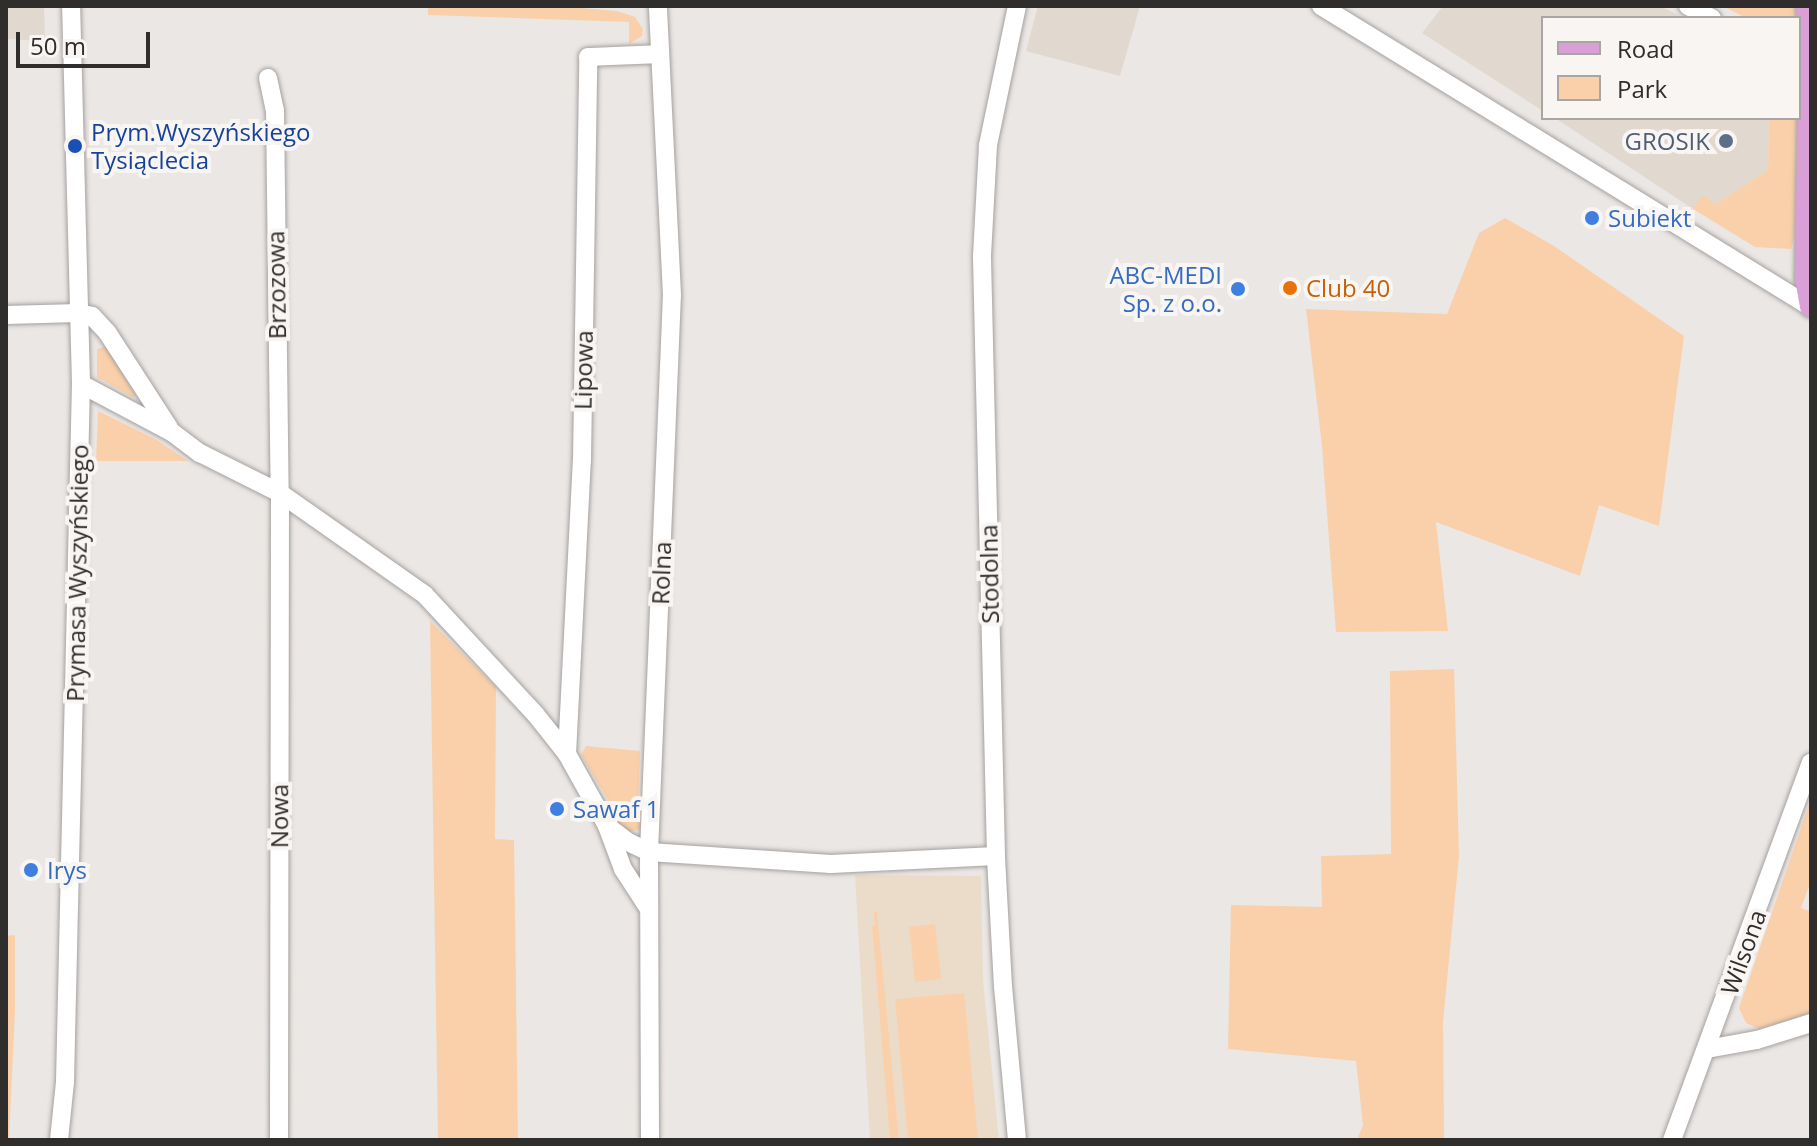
<!DOCTYPE html>
<html>
<head>
<meta charset="utf-8">
<style>
	body { margin:0 }
	#map { position:relative; width:1817px; height:1146px; overflow:hidden; background:#ebe7e4; font-family:"Open Sans",sans-serif }
	div>[style] { position:absolute }
	.built>* { inset:0; background:#e1d8d0 }
	.education>* { inset:0; background:#ebdcc9 }
	.green>* { inset:0; background:#fad0aa }
	.roads { filter:drop-shadow(0 0 2px #a5a19f) drop-shadow(0 0 2px #a5a19f) }
	.minor>* { height:18px; margin:-9px; padding:0 9px; transform-origin:9px; border-radius:9px; background:#fff }
	.major>* { height:22px; margin:-11px; padding:0 11px; transform-origin:11px; border-radius:11px; background:#db9fd7 }
	.dots>* { width:22px; height:22px; translate:-50% -50%; box-sizing:border-box; border:4px solid #f8f5f2; border-radius:50% }
	span { translate:-50% -50%; white-space:nowrap; text-align:center; line-height:1.15; -webkit-text-stroke:8px #f8f5f2; paint-order:stroke }
	.transit-label { font-size:24px; color:#164399 }
	.left { translate:0 -50%; text-align:left }
	.service-label { font-size:24px; color:#4e5e75 }
	.right { translate:-100% -50%; text-align:right }
	.shop-label { font-size:24px; color:#366cbe }
	.street-label { font-size:24px; color:#2f2e2d }
	.food-label { font-size:24px; color:#c56008 }
	.frame { position:absolute; inset:0; border:8px solid #2f2e2d; pointer-events:none }
	.legend { position:absolute; left:1541px; top:16px; width:260px; height:104px; box-sizing:border-box; background:#f8f5f2; border:2px solid #a8a5a3; margin:0; padding:10px 14px; list-style:none; font-size:24px; color:#2f2e2d }
	.legend li { display:flex; align-items:center; gap:16px; height:40px }
	.legend b { width:40px; border:2px solid #a8a5a3 }
	.scale { position:absolute; left:16px; top:32px; width:134px; height:36px; box-sizing:border-box; border:4px solid #2f2e2d; border-top:0; padding-left:10px; font-size:24px; line-height:28px; white-space:nowrap; color:#2f2e2d; -webkit-text-stroke:6px #f8f5f2; paint-order:stroke }
</style>
</head>
<body>
<div id="map">
	<div class="built">
		<i style="clip-path:polygon(6px 6px,44px 6px,45px 41px,6px 39px)"></i>
		<i style="clip-path:polygon(1038px 6px,1140px 6px,1120px 76px,1026px 51px)"></i>
		<i style="clip-path:polygon(1443px 6px,1660px 6px,1684px 18px,1543px 18px,1543px 111px,1422px 33px)"></i>
		<i style="clip-path:polygon(1555px 118px,1769px 118px,1768px 170px,1716px 204px,1702px 196px,1693px 209px)"></i>
	</div>
	<div class="education">
		<i style="clip-path:polygon(855px 875px,981px 876px,983px 981px,999px 1140px,870px 1140px)"></i>
	</div>
	<div class="green">
		<i style="clip-path:polygon(428px 6px,559px 6px,617px 11px,635px 17px,643px 29px,642px 36px,629px 44px,629px 22px,428px 15px)"></i>
		<i style="clip-path:polygon(1723px 6px,1795px 6px,1796px 18px,1746px 18px)"></i>
		<i style="clip-path:polygon(1769px 118px,1797px 118px,1795px 235px,1791px 249px,1755px 247px,1693px 209px,1702px 195px,1716px 204px,1768px 170px)"></i>
		<i style="clip-path:polygon(1505px 218px,1554px 246px,1684px 336px,1659px 526px,1599px 505px,1580px 576px,1436px 522px,1448px 631px,1336px 632px,1322px 446px,1306px 309px,1447px 314px,1479px 233px)"></i>
		<i style="clip-path:polygon(107px 346px,136px 392px,136px 396px,132px 397px,97px 377px,97px 349px)"></i>
		<i style="clip-path:polygon(98px 411px,155px 439px,188px 461px,96px 461px)"></i>
		<i style="clip-path:polygon(430px 621px,496px 687px,495px 839px,514px 840px,518px 1140px,438px 1140px)"></i>
		<i style="clip-path:polygon(1454px 669px,1459px 856px,1443px 1022px,1444px 1140px,1357px 1140px,1363px 1125px,1356px 1061px,1228px 1049px,1231px 905px,1322px 907px,1321px 856px,1391px 854px,1390px 671px)"></i>
		<i style="clip-path:polygon(586px 746px,640px 751px,638px 807px,638px 819px,643px 820px,641px 829px,629px 832px,615px 820px,619px 818px,581px 755px)"></i>
		<i style="clip-path:polygon(1811px 799px,1811px 881px,1801px 908px,1811px 912px,1811px 1014px,1760px 1029px,1746px 1023px,1739px 1008px)"></i>
		<i style="clip-path:polygon(874px 912px,877px 912px,899px 1140px,890px 1140px,872px 926px,875px 926px)"></i>
		<i style="clip-path:polygon(935px 924px,941px 979px,915px 982px,909px 927px)"></i>
		<i style="clip-path:polygon(15px 935px,15px 1010px,9px 1140px,6px 1140px,6px 936px)"></i>
		<i style="clip-path:polygon(964px 993px,978px 1140px,908px 1140px,895px 999px)"></i>
	</div>
	<div class="roads">
		<div class="minor">
			<i style="left:1321px;top:6px;width:573px;rotate:31.58deg"></i>
			<i style="left:1688px;top:6px;width:27px;rotate:27deg"></i>
			<i style="left:268px;top:78px;width:33px;rotate:78deg"></i>
			<i style="left:275px;top:110px;width:383px;rotate:89.3deg"></i>
			<i style="left:280px;top:493px;width:647px;rotate:90.09deg"></i>
			<i style="left:6px;top:315px;width:72px;rotate:-1.6deg"></i>
			<i style="left:78px;top:313px;width:14px;rotate:12deg"></i>
			<i style="left:92px;top:316px;width:22px;rotate:47deg"></i>
			<i style="left:107px;top:332px;width:114px;rotate:57.1deg"></i>
			<i style="left:81px;top:384px;width:104px;rotate:28deg"></i>
			<i style="left:173px;top:433px;width:34px;rotate:37deg"></i>
			<i style="left:200px;top:453px;width:89px;rotate:26.6deg"></i>
			<i style="left:280px;top:493px;width:177px;rotate:35.1deg"></i>
			<i style="left:425px;top:595px;width:163px;rotate:47.2deg"></i>
			<i style="left:536px;top:715px;width:50px;rotate:51.5deg"></i>
			<i style="left:567px;top:754px;width:82px;rotate:60.9deg"></i>
			<i style="left:607px;top:826px;width:26px;rotate:37deg"></i>
			<i style="left:628px;top:842px;width:23px;rotate:25deg"></i>
			<i style="left:649px;top:852px;width:182px;rotate:3.8deg"></i>
			<i style="left:831px;top:864px;width:165px;rotate:-2.8deg"></i>
			<i style="left:567px;top:754px;width:294px;rotate:-87.1deg"></i>
			<i style="left:582px;top:460px;width:403px;rotate:-89.1deg"></i>
			<i style="left:588px;top:57px;width:71px;rotate:-2.4deg"></i>
			<i style="left:607px;top:826px;width:46px;rotate:69.6deg"></i>
			<i style="left:623px;top:869px;width:48px;rotate:57deg"></i>
			<i style="left:1707px;top:1049px;width:51px;rotate:-10.2deg"></i>
			<i style="left:1757px;top:1040px;width:57px;rotate:-17.5deg"></i>
			<i style="left:59px;top:1140px;width:58px;rotate:-84.1deg"></i>
			<i style="left:65px;top:1082px;width:698px;rotate:-88.69deg"></i>
			<i style="left:81px;top:384px;width:378px;rotate:-91.5deg"></i>
			<i style="left:650px;top:1140px;width:288px;rotate:-90.2deg"></i>
			<i style="left:649px;top:852px;width:557px;rotate:-87.64deg"></i>
			<i style="left:672px;top:295px;width:289px;rotate:-92.8deg"></i>
			<i style="left:1017px;top:1140px;width:154px;rotate:-95.2deg"></i>
			<i style="left:1003px;top:987px;width:131px;rotate:-93.1deg"></i>
			<i style="left:996px;top:856px;width:600px;rotate:-91.34deg"></i>
			<i style="left:982px;top:256px;width:111px;rotate:-86.9deg"></i>
			<i style="left:988px;top:145px;width:142px;rotate:-78.2deg"></i>
			<i style="left:1672px;top:1140px;width:402px;rotate:-69.8deg"></i>
		</div>
		<div class="major">
			<i style="left:1807px;top:6px;width:34px;rotate:85deg"></i>
			<i style="left:1810px;top:40px;width:238px;rotate:91deg"></i>
			<i style="left:1806px;top:278px;width:29px;rotate:80deg"></i>
		</div>
	</div>
	<div class="dots">
		<i style="left:1726px;top:141px;background:#5c6f8a"></i>
		<i style="left:75px;top:146px;background:#1a4fb4"></i>
		<i style="left:1592px;top:218px;background:#3f7fe0"></i>
		<i style="left:1290px;top:288px;background:#e8710a"></i>
		<i style="left:1238px;top:289px;background:#3f7fe0"></i>
		<i style="left:557px;top:809px;background:#3f7fe0"></i>
		<i style="left:31px;top:870px;background:#3f7fe0"></i>
	</div>
	<div class="transit-label">
		<span class="left" style="left:91px;top:146px">Prym.Wyszyńskiego<br>Tysiąclecia</span>
	</div>
	<div class="service-label">
		<span class="right" style="left:1710px;top:141px">GROSIK</span>
	</div>
	<div class="shop-label">
		<span class="left" style="left:1608px;top:218px">Subiekt</span>
		<span class="right" style="left:1222px;top:289px">ABC-MEDI<br>Sp. z o.o.</span>
		<span class="left" style="left:573px;top:809px">Sawaf 1</span>
		<span class="left" style="left:47px;top:870px">Irys</span>
	</div>
	<div class="street-label">
		<span style="left:276px;top:285px;rotate:-91deg">Brzozowa</span>
		<span style="left:583px;top:370px;rotate:-89deg">Lipowa</span>
		<span style="left:77px;top:573px;rotate:-89deg">Prymasa Wyszyńskiego</span>
		<span style="left:661px;top:573px;rotate:-88deg">Rolna</span>
		<span style="left:989px;top:574px;rotate:-91deg">Stodolna</span>
		<span style="left:279px;top:816px;rotate:-90deg">Nowa</span>
		<span style="left:1743px;top:952px;rotate:-70deg">Wilsona</span>
	</div>
	<div class="food-label">
		<span class="left" style="left:1306px;top:288px">Club 40</span>
	</div>
	<div class="frame"></div>
	<ul class="legend">
	<li><b style="height:10px;background:#db9fd7"></b>Road</li>
	<li><b style="height:22px;background:#fad0aa"></b>Park</li>
	</ul>
	<div class="scale">50 m</div>
</div>
</body>
</html>
